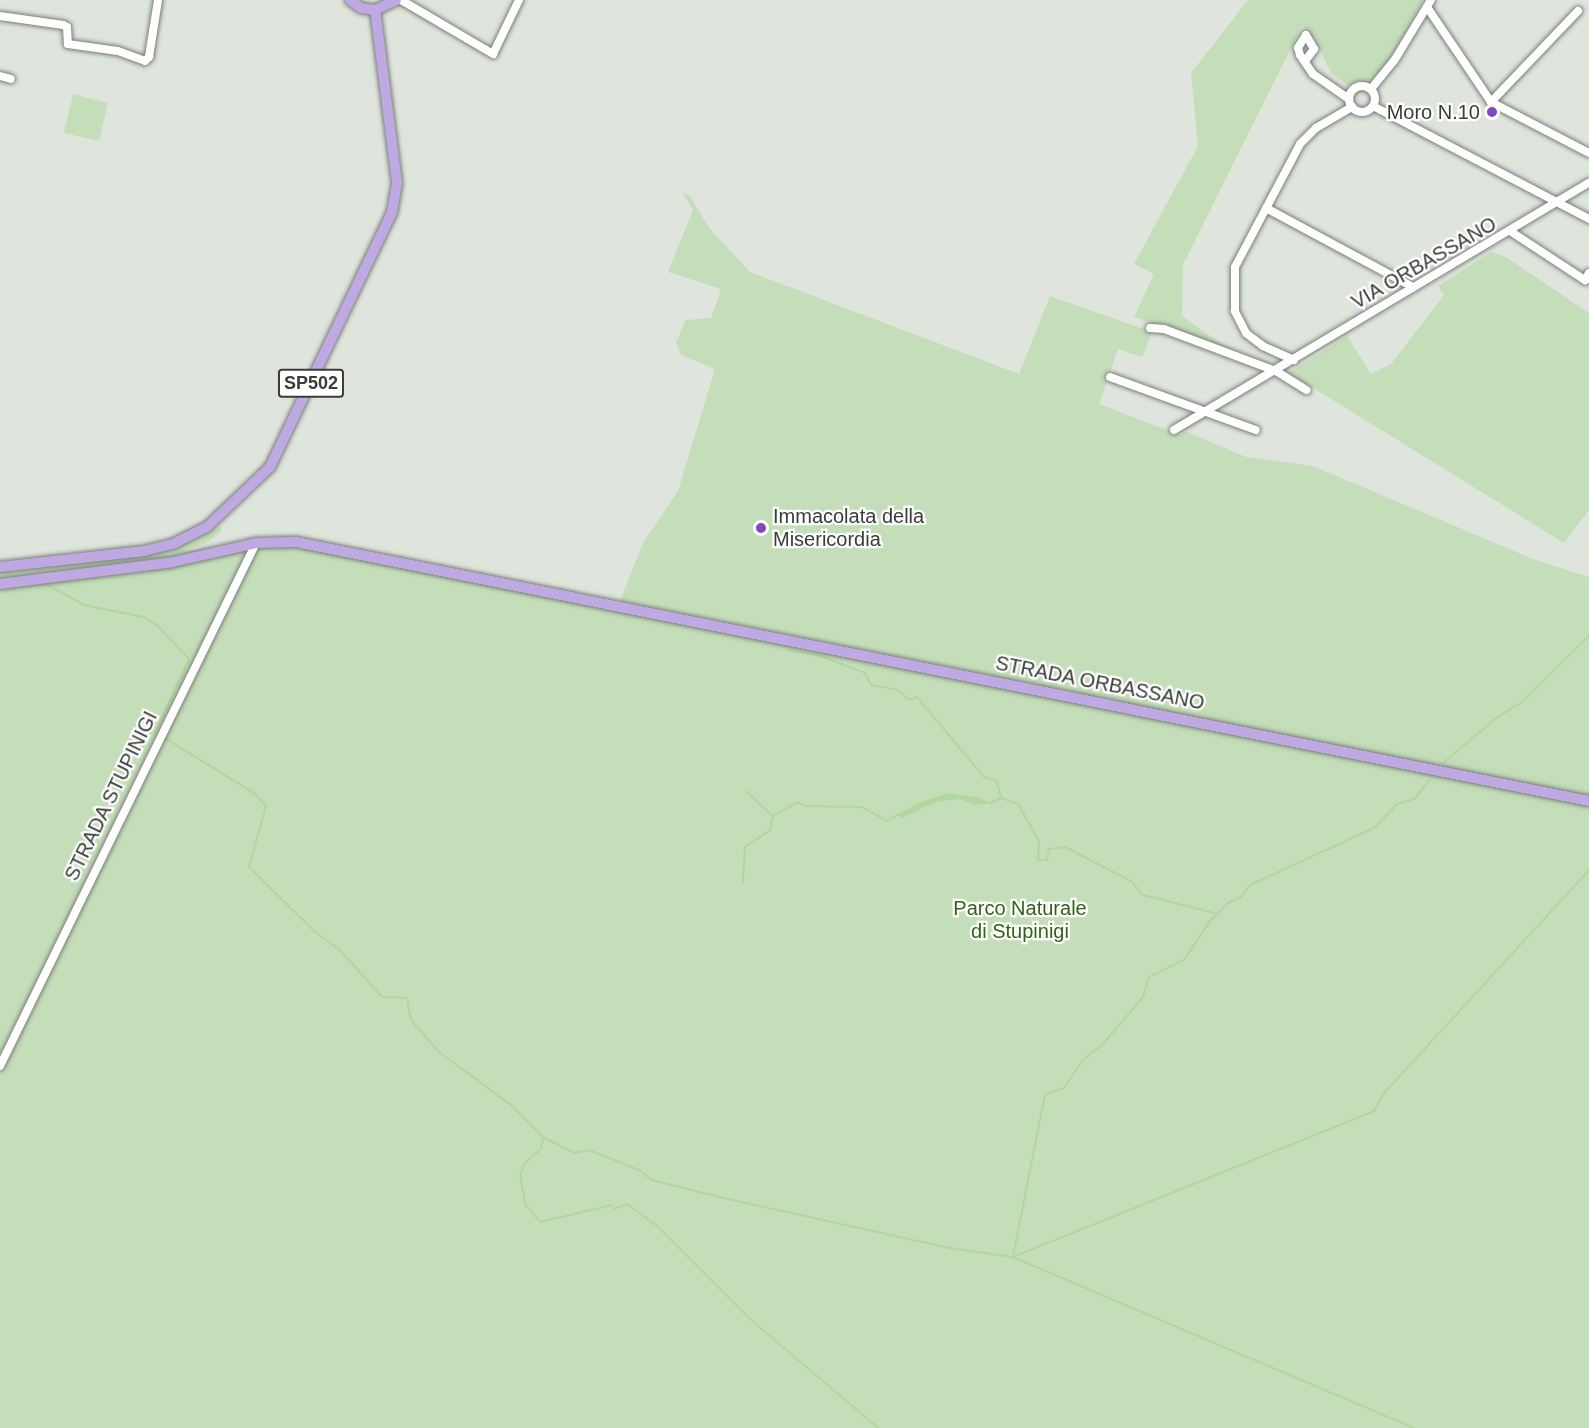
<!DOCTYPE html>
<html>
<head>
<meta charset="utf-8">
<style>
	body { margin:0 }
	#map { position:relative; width:1589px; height:1428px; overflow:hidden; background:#dfe5dd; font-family:Helvetica,sans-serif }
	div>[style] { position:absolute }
	.green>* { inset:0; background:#c5deba }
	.water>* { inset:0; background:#b1d79f }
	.stream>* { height:2px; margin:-1px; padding:0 1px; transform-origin:1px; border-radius:1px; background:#b1d79f }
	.roads { filter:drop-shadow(0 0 2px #7a8078) drop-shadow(0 0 2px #7a8078) }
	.minor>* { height:8px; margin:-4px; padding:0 4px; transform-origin:4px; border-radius:4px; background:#fff }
	.minor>.ring { margin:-4px; padding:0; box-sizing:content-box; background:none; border:8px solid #fff; border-radius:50% }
	.major>* { height:10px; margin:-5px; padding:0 5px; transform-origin:5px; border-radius:5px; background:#bfa9e2 }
	.dots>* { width:16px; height:16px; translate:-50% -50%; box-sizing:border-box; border:3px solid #fff; border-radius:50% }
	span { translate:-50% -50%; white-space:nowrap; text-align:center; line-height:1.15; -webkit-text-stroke:4.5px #fff; paint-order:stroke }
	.shield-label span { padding:2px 4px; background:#fff; border:2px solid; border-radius:4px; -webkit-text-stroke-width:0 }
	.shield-label { font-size:18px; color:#393c38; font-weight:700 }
	.poi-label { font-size:20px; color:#393c38 }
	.right { translate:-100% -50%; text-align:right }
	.left { translate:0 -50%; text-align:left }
	.street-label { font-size:20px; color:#393c38 }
	.park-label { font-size:20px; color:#336115 }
</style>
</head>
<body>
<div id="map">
	<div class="green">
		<i style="clip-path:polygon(1248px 0,1423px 0,1387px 64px,1369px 83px,1356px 81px,1349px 86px,1331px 73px,1315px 39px,1302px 26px,1183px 265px,1182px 316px,1237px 355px,1134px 317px,1154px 274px,1134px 264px,1198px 146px,1191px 73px)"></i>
		<i style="clip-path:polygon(73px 94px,108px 103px,99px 141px,64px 133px)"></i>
		<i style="clip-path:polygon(682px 193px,689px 195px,710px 229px,750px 272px,1019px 374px,1050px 296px,1152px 332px,1142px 357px,1118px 349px,1099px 404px,1180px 435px,1187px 432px,1246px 457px,1313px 466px,1533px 559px,1589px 577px,1589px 1428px,0 1428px,0 572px,159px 553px,220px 527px,222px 531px,206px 543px,184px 551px,279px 541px,618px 606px,643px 543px,678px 491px,715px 369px,681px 355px,676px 342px,686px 320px,711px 318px,721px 289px,668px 272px,693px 210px)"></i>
		<i style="clip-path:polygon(1491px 252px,1506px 257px,1589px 313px,1589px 510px,1564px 543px,1289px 373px,1347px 336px,1371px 374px,1391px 364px,1444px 295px,1438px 286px)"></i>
	</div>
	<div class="water">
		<i style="clip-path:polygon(950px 793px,981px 798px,990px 803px,976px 805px,959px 799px,936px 802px,902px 818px,897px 815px,920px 802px)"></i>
	</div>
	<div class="stream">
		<i style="left:44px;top:583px;width:46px;rotate:28.8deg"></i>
		<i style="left:84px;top:605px;width:61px;rotate:11.3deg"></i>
		<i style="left:144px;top:617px;width:15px;rotate:32deg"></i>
		<i style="left:157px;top:625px;width:47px;rotate:46.7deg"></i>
		<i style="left:189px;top:659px;width:81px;rotate:114.7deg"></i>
		<i style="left:787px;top:650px;width:35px;rotate:10deg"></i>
		<i style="left:821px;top:656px;width:47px;rotate:21.1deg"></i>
		<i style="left:865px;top:673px;width:13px;rotate:63deg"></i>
		<i style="left:871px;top:685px;width:27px;rotate:10deg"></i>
		<i style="left:898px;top:690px;width:15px;rotate:42deg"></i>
		<i style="left:909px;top:700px;width:9px;rotate:-21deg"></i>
		<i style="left:917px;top:697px;width:104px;rotate:50.1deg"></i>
		<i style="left:984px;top:777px;width:14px;rotate:17deg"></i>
		<i style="left:997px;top:781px;width:17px;rotate:77deg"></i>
		<i style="left:1001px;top:798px;width:18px;rotate:19deg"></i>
		<i style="left:1018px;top:804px;width:43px;rotate:60.4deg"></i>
		<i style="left:1039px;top:841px;width:19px;rotate:93deg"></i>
		<i style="left:1038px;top:860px;width:9px"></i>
		<i style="left:1047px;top:860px;width:11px;rotate:-80deg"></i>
		<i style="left:1049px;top:849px;width:16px;rotate:-7deg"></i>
		<i style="left:1065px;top:847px;width:74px;rotate:27.3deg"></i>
		<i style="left:1131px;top:881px;width:18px;rotate:49deg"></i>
		<i style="left:1143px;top:895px;width:77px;rotate:14.2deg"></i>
		<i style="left:163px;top:737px;width:107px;rotate:31.6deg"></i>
		<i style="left:254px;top:793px;width:18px;rotate:47deg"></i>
		<i style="left:266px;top:806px;width:63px;rotate:105.6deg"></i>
		<i style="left:249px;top:867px;width:93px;rotate:44.6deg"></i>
		<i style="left:315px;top:932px;width:31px;rotate:36deg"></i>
		<i style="left:340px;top:950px;width:63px;rotate:48.2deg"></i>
		<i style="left:382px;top:997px;width:25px;rotate:2deg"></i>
		<i style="left:407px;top:998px;width:22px;rotate:80deg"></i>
		<i style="left:411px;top:1020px;width:43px;rotate:48.8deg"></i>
		<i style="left:439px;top:1052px;width:89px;rotate:36.4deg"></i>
		<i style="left:511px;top:1105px;width:45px;rotate:45deg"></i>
		<i style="left:543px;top:1137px;width:35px;rotate:27deg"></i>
		<i style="left:574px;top:1153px;width:15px;rotate:-11deg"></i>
		<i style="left:589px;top:1150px;width:54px;rotate:21.8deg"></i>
		<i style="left:639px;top:1170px;width:16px;rotate:38deg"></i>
		<i style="left:652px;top:1180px;width:69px;rotate:14.2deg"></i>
		<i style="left:719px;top:1197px;width:236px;rotate:12.5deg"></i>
		<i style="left:949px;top:1248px;width:65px;rotate:8deg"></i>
		<i style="left:1013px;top:1257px;width:436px;rotate:23.1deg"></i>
		<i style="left:1443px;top:763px;width:73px;rotate:-40deg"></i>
		<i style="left:1499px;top:716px;width:27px;rotate:-31deg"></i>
		<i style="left:1522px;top:702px;width:94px;rotate:-44.6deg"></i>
		<i style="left:746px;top:791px;width:37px;rotate:43deg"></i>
		<i style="left:773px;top:816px;width:29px;rotate:-29deg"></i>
		<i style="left:798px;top:802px;width:8px;rotate:30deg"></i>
		<i style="left:805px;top:806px;width:57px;rotate:1deg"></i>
		<i style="left:862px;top:807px;width:29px;rotate:29deg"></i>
		<i style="left:887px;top:821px;width:12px;rotate:-31deg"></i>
		<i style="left:990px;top:803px;width:12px;rotate:-24deg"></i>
		<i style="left:743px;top:883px;width:36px;rotate:-87deg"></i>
		<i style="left:745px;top:847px;width:30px;rotate:-34deg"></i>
		<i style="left:770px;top:830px;width:13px;rotate:-77deg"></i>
		<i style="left:543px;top:1137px;width:12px;rotate:99deg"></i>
		<i style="left:541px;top:1149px;width:21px;rotate:139deg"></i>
		<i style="left:525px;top:1163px;width:13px;rotate:113deg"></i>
		<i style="left:520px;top:1175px;width:29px;rotate:80deg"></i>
		<i style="left:525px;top:1204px;width:23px;rotate:50deg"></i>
		<i style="left:540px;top:1222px;width:74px;rotate:-13.3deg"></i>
		<i style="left:614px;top:1209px;width:14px;rotate:-21deg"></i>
		<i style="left:627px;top:1204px;width:37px;rotate:36deg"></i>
		<i style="left:657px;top:1226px;width:132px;rotate:45deg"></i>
		<i style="left:750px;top:1319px;width:168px;rotate:40.4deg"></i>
		<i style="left:1013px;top:1257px;width:389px;rotate:-22deg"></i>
		<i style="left:1374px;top:1111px;width:22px;rotate:-60deg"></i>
		<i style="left:1385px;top:1092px;width:301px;rotate:-47.4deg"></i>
		<i style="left:1013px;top:1257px;width:166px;rotate:-78.9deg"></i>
		<i style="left:1045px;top:1094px;width:20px;rotate:-18deg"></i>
		<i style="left:1064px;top:1088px;width:34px;rotate:-56deg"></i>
		<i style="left:1083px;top:1060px;width:26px;rotate:-39deg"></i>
		<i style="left:1103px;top:1044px;width:62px;rotate:-49.6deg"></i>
		<i style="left:1143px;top:997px;width:21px;rotate:-73deg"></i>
		<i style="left:1149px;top:977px;width:39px;rotate:-26deg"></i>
		<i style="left:1184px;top:960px;width:47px;rotate:-56.3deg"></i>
		<i style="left:1210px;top:921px;width:25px;rotate:-45deg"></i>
		<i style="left:1228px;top:903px;width:14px;rotate:-25deg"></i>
		<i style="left:1241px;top:897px;width:15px;rotate:-53deg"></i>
		<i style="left:1250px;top:885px;width:136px;rotate:-24.7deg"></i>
		<i style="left:1374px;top:828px;width:33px;rotate:-46deg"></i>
		<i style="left:1397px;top:804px;width:18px;rotate:-16deg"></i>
		<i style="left:1414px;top:799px;width:25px;rotate:-50deg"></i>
	</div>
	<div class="roads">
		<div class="minor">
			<i style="left:401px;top:0;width:107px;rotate:30.4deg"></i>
			<i style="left:493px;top:54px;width:60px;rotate:-64.3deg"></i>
			<i style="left:1427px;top:7px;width:115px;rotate:56deg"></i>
			<i style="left:1491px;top:102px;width:110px;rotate:27.5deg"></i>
			<i style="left:0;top:16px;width:64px;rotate:8.1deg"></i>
			<i style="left:63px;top:25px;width:4px;rotate:27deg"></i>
			<i style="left:67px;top:27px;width:17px;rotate:87deg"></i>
			<i style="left:68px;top:44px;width:50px;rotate:8deg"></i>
			<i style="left:118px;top:51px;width:29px;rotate:20deg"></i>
			<i style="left:145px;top:61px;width:6px;rotate:-45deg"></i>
			<i style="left:149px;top:57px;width:58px;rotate:-81deg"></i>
			<i style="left:1305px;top:61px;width:15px;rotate:-53deg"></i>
			<i style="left:1314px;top:49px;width:16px;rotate:-120deg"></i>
			<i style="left:1306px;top:35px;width:15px;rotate:122deg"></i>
			<i style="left:1298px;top:48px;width:7px;rotate:74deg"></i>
			<i style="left:1300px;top:55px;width:23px;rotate:56deg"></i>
			<i style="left:1313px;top:74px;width:44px;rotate:34.8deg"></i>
			<i style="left:0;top:76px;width:11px;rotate:15deg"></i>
			<i class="ring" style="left:1349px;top:86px;width:18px;height:18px"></i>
			<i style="left:1371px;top:89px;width:36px;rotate:-51deg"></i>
			<i style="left:1394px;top:61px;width:71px;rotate:-58.8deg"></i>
			<i style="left:1491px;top:102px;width:126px;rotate:-46.3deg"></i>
			<i style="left:1373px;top:106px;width:244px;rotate:27.6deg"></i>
			<i style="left:1266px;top:208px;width:167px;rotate:28.3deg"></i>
			<i style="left:1510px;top:231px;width:90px;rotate:33.2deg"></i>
			<i style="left:1585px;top:280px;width:8px;rotate:-60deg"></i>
			<i style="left:1150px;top:328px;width:14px;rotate:4deg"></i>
			<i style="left:1164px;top:329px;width:120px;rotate:20.6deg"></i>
			<i style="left:1276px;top:371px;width:36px;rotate:32deg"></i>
			<i style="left:1294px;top:360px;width:34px;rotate:-156deg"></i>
			<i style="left:1263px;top:346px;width:21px;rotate:-143deg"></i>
			<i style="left:1246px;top:333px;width:25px;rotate:-117deg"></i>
			<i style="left:1235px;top:311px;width:44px;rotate:-90deg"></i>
			<i style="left:1235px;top:267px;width:139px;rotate:-62.1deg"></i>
			<i style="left:1300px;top:144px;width:23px;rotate:-45deg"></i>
			<i style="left:1316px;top:128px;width:42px;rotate:-30.3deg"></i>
			<i style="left:1110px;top:377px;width:155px;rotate:20deg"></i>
			<i style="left:1174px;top:430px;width:483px;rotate:-30.8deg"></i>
			<i style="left:0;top:1066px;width:582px;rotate:-63.92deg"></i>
		</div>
		<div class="major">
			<i style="left:350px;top:0;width:14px;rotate:36deg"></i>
			<i style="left:361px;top:8px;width:14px;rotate:8deg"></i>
			<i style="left:375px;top:10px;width:23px;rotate:-25deg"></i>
			<i style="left:0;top:567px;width:145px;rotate:-6.3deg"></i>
			<i style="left:144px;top:551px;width:32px;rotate:-14deg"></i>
			<i style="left:175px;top:543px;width:36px;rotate:-27deg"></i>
			<i style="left:207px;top:527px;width:87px;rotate:-43.6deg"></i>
			<i style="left:270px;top:467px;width:283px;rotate:-64.4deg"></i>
			<i style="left:392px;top:212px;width:29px;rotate:-80deg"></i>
			<i style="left:397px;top:183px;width:174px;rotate:-97.2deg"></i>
			<i style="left:0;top:584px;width:174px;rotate:-7.2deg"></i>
			<i style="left:173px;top:562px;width:85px;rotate:-12.9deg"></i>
			<i style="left:256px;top:543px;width:40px;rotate:-1.4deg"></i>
			<i style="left:296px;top:542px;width:1319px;rotate:11.33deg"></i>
		</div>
	</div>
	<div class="dots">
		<i style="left:1492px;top:112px;background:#7c49c0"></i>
		<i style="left:761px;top:528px;background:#7c49c0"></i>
	</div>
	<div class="shield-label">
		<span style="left:311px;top:383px">SP502</span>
	</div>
	<div class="poi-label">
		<span class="right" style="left:1480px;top:112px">Moro N.10</span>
		<span class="left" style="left:773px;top:528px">Immacolata della<br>Misericordia</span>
	</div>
	<div class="street-label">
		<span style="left:1424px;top:263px;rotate:-30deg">VIA ORBASSANO</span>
		<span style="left:1100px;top:683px;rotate:11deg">STRADA ORBASSANO</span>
		<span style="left:111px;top:796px;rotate:-64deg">STRADA STUPINIGI</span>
	</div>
	<div class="park-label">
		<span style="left:1020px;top:920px">Parco Naturale<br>di Stupinigi</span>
	</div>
</div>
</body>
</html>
